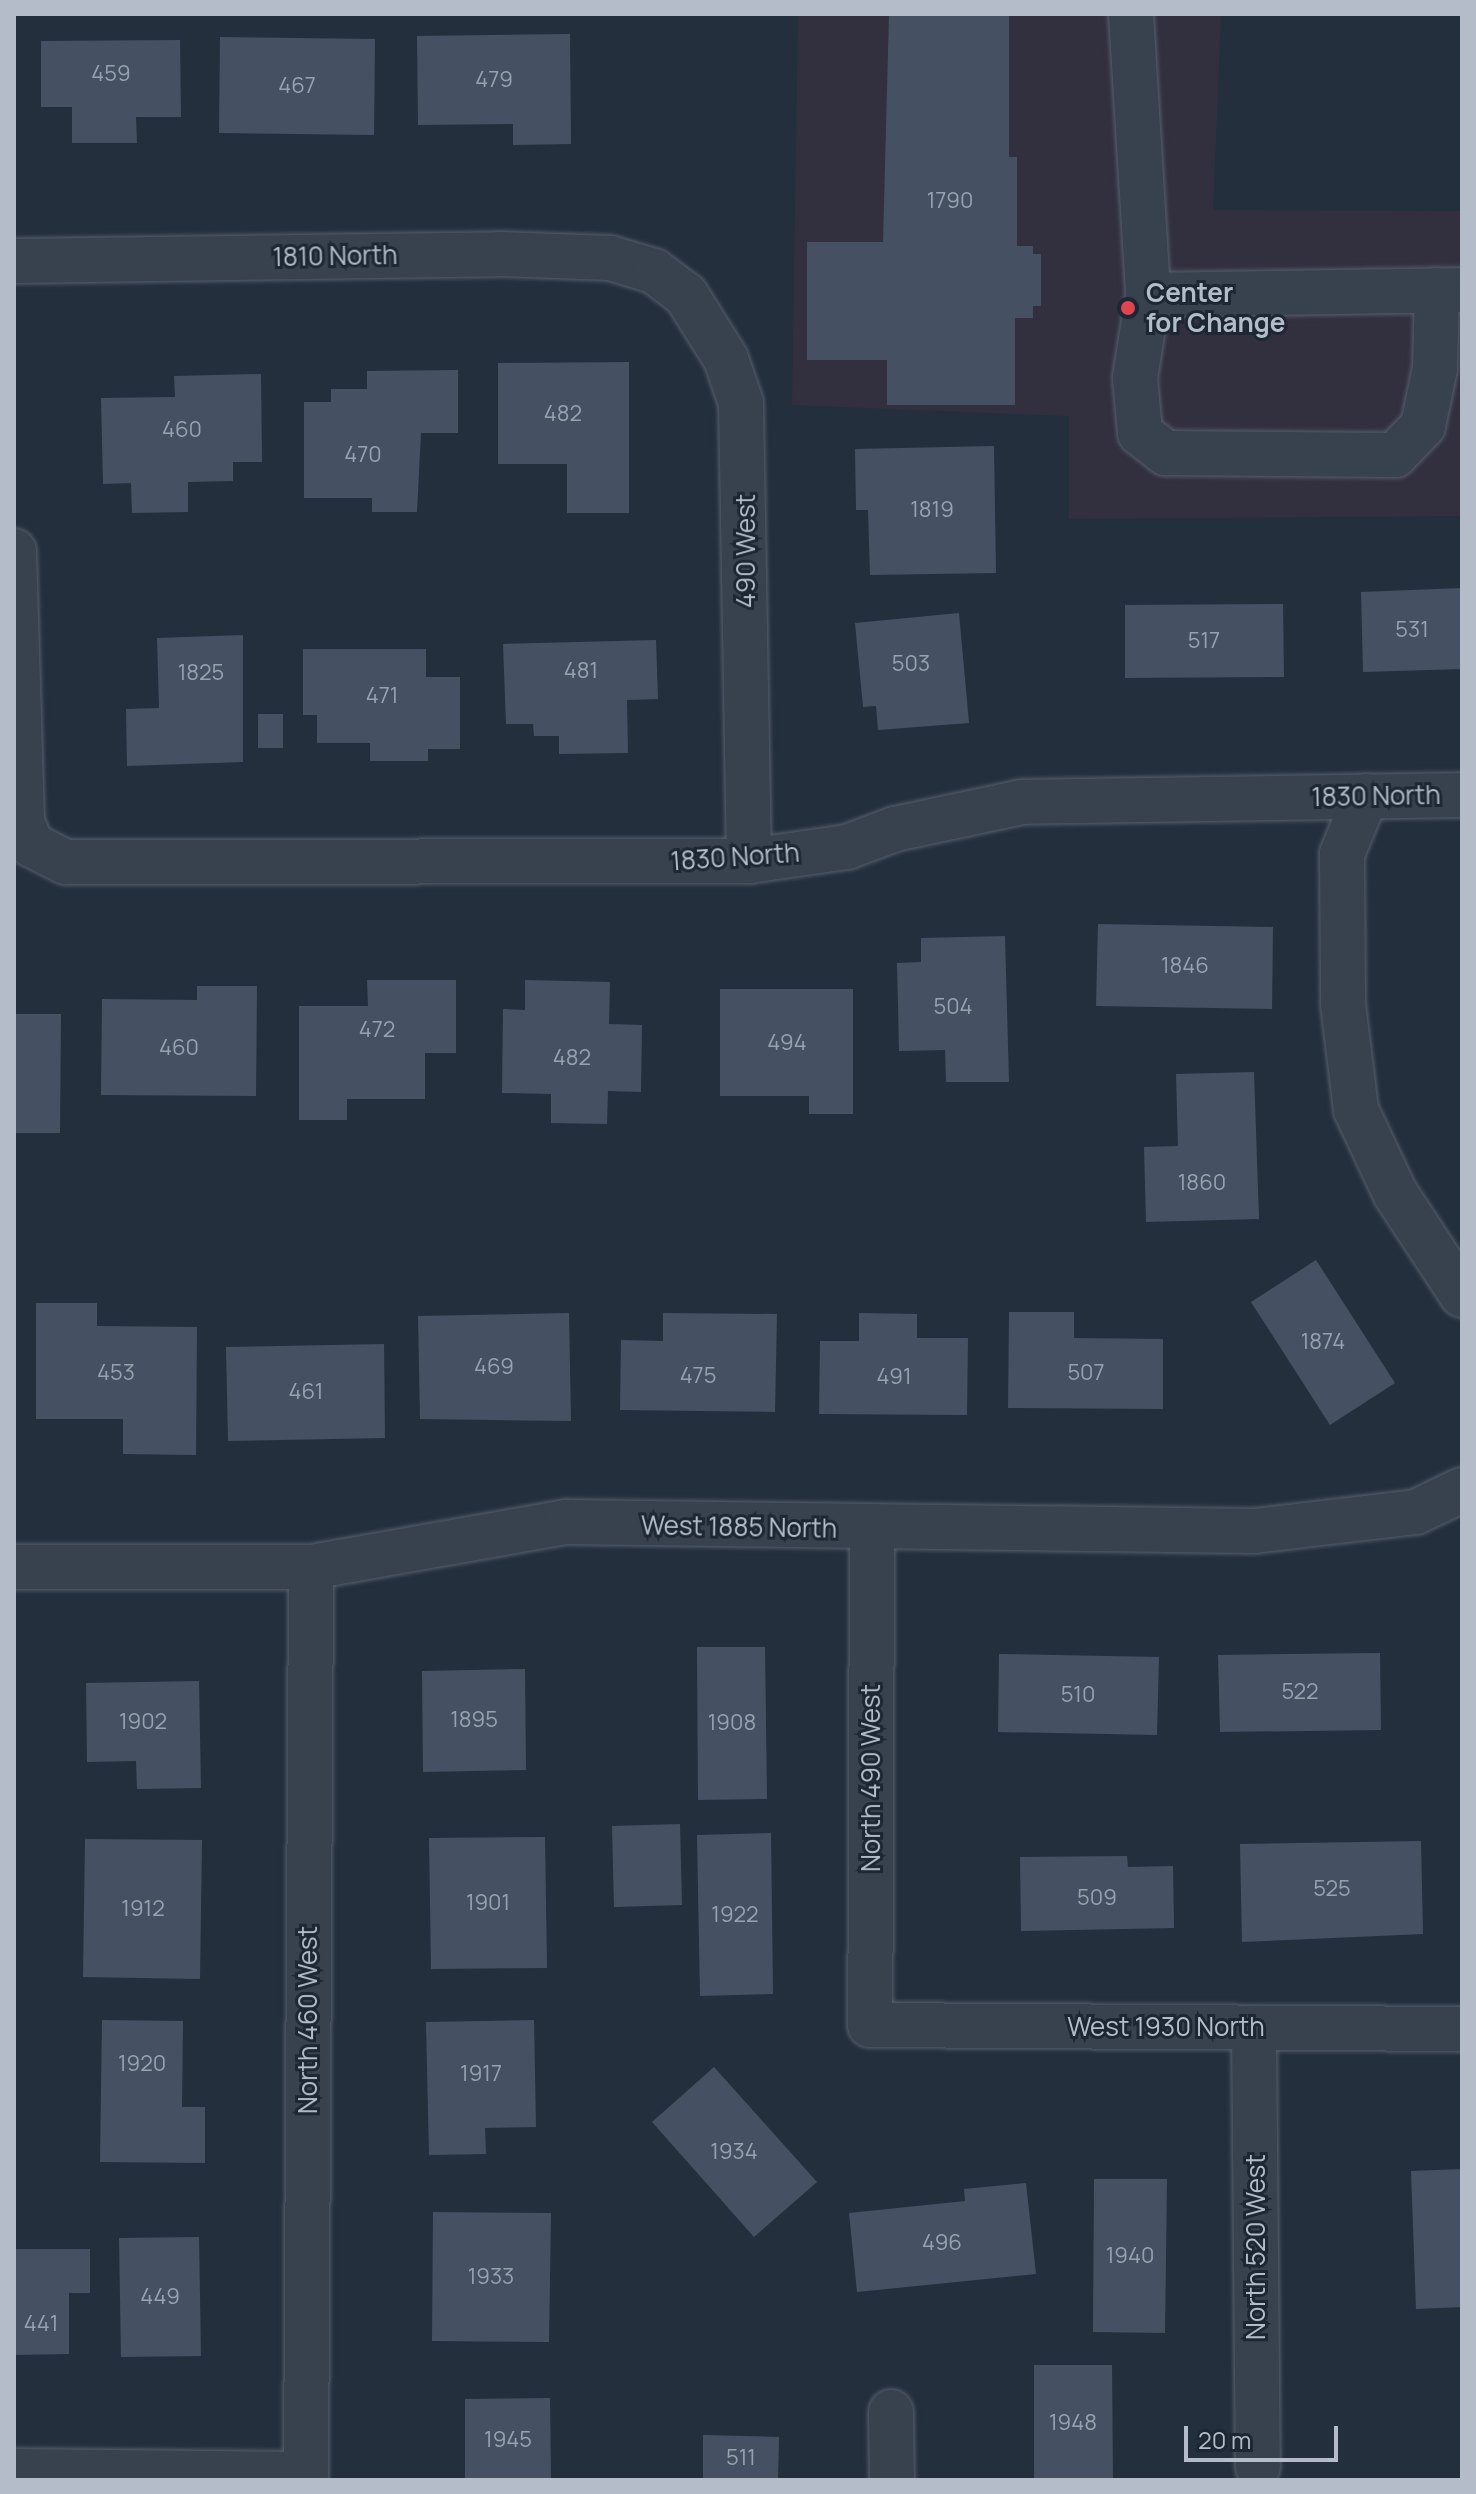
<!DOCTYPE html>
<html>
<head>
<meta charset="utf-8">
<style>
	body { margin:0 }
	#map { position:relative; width:1476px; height:2494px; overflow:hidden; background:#242f3e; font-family:Manrope,sans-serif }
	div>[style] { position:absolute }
	.medical>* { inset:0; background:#32303f }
	.building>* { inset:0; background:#455162 }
	.roads { filter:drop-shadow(0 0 2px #565f6c) drop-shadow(0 0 2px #565f6c) }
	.minor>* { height:44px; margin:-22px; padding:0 22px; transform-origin:22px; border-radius:22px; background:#38414e }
	.dots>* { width:22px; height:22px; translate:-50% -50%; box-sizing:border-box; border:4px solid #1d2633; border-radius:50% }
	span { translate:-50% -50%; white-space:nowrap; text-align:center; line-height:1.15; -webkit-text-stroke:6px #1d2633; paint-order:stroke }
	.number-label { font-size:22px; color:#98a1af }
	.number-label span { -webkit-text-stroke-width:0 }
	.street-label { font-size:26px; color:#b4bcc9 }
	.poi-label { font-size:26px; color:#b4bcc9; font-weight:700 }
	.left { translate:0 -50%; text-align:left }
	.frame { position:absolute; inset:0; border:16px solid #b4bcc9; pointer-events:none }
	.scale { position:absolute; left:1184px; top:2426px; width:154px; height:36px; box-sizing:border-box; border:4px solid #b4bcc9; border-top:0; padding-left:10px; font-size:24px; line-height:28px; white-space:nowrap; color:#b4bcc9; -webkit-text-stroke:6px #1d2633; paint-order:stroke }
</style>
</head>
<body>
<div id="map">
	<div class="medical">
		<i style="clip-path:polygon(798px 14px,1221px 14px,1213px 210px,1462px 211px,1462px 516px,1069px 519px,1069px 416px,792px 405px)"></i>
	</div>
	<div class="building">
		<i style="clip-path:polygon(889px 14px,1009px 14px,1009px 157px,1017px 157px,1017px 246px,1033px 246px,1033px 254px,1041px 254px,1041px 306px,1033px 306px,1033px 318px,1015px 318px,1015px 405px,887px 405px,887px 360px,807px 360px,807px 242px,883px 242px)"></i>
		<i style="clip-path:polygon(570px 34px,571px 144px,513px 145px,513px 124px,418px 125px,417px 36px)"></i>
		<i style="clip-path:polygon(220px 37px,375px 39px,374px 135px,219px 133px)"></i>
		<i style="clip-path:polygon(180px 40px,181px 117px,136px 117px,137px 143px,72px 143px,72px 107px,41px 107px,41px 41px)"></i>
		<i style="clip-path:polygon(629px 362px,629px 513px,567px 513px,567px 464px,498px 464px,498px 363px)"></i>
		<i style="clip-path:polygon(458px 370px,458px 433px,421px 433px,417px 512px,372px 512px,372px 498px,304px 498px,304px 402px,331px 402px,331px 389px,367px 389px,367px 371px)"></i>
		<i style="clip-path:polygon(261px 374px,262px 462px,233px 462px,233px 481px,188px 482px,188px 512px,132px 513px,131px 483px,103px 484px,101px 398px,175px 397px,174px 376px)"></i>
		<i style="clip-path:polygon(994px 446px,996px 573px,870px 575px,868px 510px,856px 510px,855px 449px)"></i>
		<i style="clip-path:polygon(1462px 588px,1462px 669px,1363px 672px,1361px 592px)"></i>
		<i style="clip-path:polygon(1283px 604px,1284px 677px,1125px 678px,1125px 605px)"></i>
		<i style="clip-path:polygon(959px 613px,969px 723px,878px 730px,876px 706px,863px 707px,855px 623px)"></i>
		<i style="clip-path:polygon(243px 635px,243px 762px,127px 766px,126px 709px,159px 708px,157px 638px)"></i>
		<i style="clip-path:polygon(656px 640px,658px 699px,627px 700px,628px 753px,559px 754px,559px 736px,534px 736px,533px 724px,506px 724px,503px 644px)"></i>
		<i style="clip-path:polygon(303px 649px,426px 649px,426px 677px,460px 677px,460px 749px,428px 749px,428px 761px,370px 761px,370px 743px,317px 743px,317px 715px,303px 715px)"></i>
		<i style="clip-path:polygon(258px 714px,283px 714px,283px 748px,258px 748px)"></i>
		<i style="clip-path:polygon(1098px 924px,1273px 927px,1272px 1009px,1096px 1006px)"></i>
		<i style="clip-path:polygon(1005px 936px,1009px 1082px,946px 1082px,945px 1050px,899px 1051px,897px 963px,921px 962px,921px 938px)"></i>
		<i style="clip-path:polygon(367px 980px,456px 980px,456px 1053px,425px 1053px,425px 1099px,347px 1099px,347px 1120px,299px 1120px,299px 1006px,368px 1006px)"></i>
		<i style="clip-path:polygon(525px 980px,610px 982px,609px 1024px,642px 1025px,641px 1092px,608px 1091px,607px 1124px,551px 1123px,551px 1094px,502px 1093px,503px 1009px,525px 1010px)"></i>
		<i style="clip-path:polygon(197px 986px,257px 986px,256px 1096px,101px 1095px,102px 999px,197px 1000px)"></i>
		<i style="clip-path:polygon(720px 989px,853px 989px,853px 1114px,809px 1114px,809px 1096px,720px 1096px)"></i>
		<i style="clip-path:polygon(14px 1014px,61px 1014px,60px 1133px,14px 1133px)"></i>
		<i style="clip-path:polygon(1254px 1072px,1259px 1219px,1146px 1222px,1144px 1147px,1178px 1146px,1176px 1074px)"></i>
		<i style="clip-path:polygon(1316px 1260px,1395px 1383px,1330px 1425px,1251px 1302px)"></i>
		<i style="clip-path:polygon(36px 1303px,97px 1303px,97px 1326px,197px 1327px,196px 1455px,123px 1454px,123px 1419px,36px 1419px)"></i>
		<i style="clip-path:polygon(1009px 1312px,1074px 1312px,1074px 1338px,1163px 1339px,1163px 1409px,1008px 1408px)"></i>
		<i style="clip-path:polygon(569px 1313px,571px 1421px,420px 1419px,418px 1316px)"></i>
		<i style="clip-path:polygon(663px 1313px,777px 1314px,775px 1412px,620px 1410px,621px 1340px,663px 1341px)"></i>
		<i style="clip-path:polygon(859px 1313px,917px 1314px,917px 1338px,968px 1338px,967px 1415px,819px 1414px,820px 1341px,859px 1341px)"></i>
		<i style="clip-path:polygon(384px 1344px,385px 1438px,228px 1441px,226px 1347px)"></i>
		<i style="clip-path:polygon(697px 1647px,765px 1647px,767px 1799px,698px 1800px)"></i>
		<i style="clip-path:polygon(1380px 1653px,1381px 1730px,1220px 1732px,1218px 1655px)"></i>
		<i style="clip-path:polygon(999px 1654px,1159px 1657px,1157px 1735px,998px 1732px)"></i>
		<i style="clip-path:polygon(525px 1669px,526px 1770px,423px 1772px,422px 1671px)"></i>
		<i style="clip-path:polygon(199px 1681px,201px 1788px,137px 1789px,136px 1761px,87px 1762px,86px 1683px)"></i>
		<i style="clip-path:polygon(680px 1824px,682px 1905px,614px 1907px,612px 1826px)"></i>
		<i style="clip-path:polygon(771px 1833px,773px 1994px,700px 1996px,697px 1835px)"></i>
		<i style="clip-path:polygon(545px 1837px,547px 1968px,431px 1969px,429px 1838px)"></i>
		<i style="clip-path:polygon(85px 1839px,202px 1840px,200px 1979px,83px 1977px)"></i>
		<i style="clip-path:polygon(1421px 1841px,1423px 1934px,1242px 1942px,1240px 1844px)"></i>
		<i style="clip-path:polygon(1127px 1856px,1128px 1867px,1173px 1866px,1174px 1928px,1021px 1931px,1020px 1857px)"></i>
		<i style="clip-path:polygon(102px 2020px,183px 2021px,182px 2107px,205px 2107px,205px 2163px,100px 2162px)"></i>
		<i style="clip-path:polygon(534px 2020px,536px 2127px,485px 2128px,486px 2154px,429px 2155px,426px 2022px)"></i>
		<i style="clip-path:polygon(714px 2067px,817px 2182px,754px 2237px,652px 2122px)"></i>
		<i style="clip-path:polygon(1462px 2169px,1462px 2307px,1416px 2309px,1411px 2171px)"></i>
		<i style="clip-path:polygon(1094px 2179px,1167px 2179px,1165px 2333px,1093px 2332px)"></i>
		<i style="clip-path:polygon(1026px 2183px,1036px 2274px,857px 2292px,849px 2213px,965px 2201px,964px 2189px)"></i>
		<i style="clip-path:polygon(433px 2212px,551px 2213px,549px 2342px,432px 2341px)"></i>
		<i style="clip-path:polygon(199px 2237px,201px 2356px,121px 2357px,119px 2238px)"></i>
		<i style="clip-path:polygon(14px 2249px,90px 2249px,90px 2293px,69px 2293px,69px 2354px,14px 2355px)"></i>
		<i style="clip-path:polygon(1034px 2365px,1112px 2365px,1113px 2480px,1034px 2480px)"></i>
		<i style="clip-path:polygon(550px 2398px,551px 2480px,465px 2480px,465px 2399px)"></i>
		<i style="clip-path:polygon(703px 2435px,779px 2437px,778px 2480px,703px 2480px)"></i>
	</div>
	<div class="roads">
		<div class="minor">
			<i style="left:1131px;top:14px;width:282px;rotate:86.5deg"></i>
			<i style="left:1148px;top:295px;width:314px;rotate:-0.9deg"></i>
			<i style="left:14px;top:261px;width:486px;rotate:-0.8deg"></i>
			<i style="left:500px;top:254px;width:110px;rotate:2.1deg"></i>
			<i style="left:610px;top:258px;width:46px;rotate:16.5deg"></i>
			<i style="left:654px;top:271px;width:40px;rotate:37deg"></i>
			<i style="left:686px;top:295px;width:75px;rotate:58deg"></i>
			<i style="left:726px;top:359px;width:46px;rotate:71.2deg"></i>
			<i style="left:741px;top:403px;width:458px;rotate:89deg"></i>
			<i style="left:1148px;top:295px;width:84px;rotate:98.9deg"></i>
			<i style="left:1135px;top:378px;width:55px;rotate:84.8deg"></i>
			<i style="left:1140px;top:433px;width:33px;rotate:38deg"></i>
			<i style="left:1166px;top:453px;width:229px;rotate:0.5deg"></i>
			<i style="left:1395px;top:455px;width:40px;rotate:-46deg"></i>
			<i style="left:1423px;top:426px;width:59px;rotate:-78.3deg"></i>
			<i style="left:1435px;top:368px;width:78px;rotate:-88.5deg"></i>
			<i style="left:14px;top:551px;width:271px;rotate:88.3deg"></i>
			<i style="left:22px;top:822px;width:25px;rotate:67deg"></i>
			<i style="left:32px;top:845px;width:38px;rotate:27deg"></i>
			<i style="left:66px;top:862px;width:683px;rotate:-0.08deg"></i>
			<i style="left:749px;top:861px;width:99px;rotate:-8.1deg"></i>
			<i style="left:847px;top:847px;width:51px;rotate:-20.6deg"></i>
			<i style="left:895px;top:829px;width:130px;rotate:-12deg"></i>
			<i style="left:1022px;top:802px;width:440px;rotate:-0.9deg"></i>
			<i style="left:1366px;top:796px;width:63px;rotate:112.5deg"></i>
			<i style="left:1342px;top:854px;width:150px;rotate:89.6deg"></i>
			<i style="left:1343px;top:1004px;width:107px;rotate:83deg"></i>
			<i style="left:1356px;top:1110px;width:92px;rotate:64.8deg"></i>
			<i style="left:1395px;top:1193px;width:122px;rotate:56.7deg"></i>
			<i style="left:872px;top:1530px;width:495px;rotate:90.2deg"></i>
			<i style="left:870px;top:2025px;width:592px;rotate:0.39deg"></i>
			<i style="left:14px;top:1567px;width:297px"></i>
			<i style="left:311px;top:1567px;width:259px;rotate:-10deg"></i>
			<i style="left:566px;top:1522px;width:688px;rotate:0.75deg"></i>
			<i style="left:1254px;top:1531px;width:163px;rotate:-6.7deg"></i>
			<i style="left:1416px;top:1512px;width:51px;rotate:-25.6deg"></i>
			<i style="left:1254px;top:2028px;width:439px;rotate:89.5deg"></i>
			<i style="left:891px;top:2412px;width:68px;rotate:89.2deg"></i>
			<i style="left:14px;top:2471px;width:292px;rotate:0.6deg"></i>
			<i style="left:306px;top:2474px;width:907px;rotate:-89.68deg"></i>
		</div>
	</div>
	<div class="dots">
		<i style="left:1128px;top:308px;background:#e0444e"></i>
	</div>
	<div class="number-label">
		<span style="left:111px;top:74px">459</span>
		<span style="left:494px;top:80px">479</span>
		<span style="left:297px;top:86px">467</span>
		<span style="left:950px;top:201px">1790</span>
		<span style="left:563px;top:414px">482</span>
		<span style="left:182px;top:430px">460</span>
		<span style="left:363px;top:455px">470</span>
		<span style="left:932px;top:510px">1819</span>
		<span style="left:1412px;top:630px">531</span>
		<span style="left:1204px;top:641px">517</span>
		<span style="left:911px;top:664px">503</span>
		<span style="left:581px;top:671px">481</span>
		<span style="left:201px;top:673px">1825</span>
		<span style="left:382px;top:696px">471</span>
		<span style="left:1185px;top:966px">1846</span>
		<span style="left:953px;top:1007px">504</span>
		<span style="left:377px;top:1030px">472</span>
		<span style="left:787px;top:1043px">494</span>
		<span style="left:179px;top:1048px">460</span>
		<span style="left:572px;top:1058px">482</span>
		<span style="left:1202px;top:1183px">1860</span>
		<span style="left:1323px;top:1342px">1874</span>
		<span style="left:494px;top:1367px">469</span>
		<span style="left:116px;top:1373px">453</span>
		<span style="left:1086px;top:1373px">507</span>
		<span style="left:698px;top:1376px">475</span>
		<span style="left:894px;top:1377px">491</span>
		<span style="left:306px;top:1392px">461</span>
		<span style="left:1300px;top:1692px">522</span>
		<span style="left:1078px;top:1695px">510</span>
		<span style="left:474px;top:1720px">1895</span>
		<span style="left:143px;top:1722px">1902</span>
		<span style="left:732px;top:1723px">1908</span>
		<span style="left:1332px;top:1889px">525</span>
		<span style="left:1097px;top:1898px">509</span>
		<span style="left:488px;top:1903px">1901</span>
		<span style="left:143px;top:1909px">1912</span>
		<span style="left:735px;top:1915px">1922</span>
		<span style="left:142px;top:2064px">1920</span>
		<span style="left:481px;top:2074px">1917</span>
		<span style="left:734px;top:2152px">1934</span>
		<span style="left:942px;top:2243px">496</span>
		<span style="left:1130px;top:2256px">1940</span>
		<span style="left:491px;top:2277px">1933</span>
		<span style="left:160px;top:2297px">449</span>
		<span style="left:41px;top:2324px">441</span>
		<span style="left:1073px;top:2423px">1948</span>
		<span style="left:508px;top:2440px">1945</span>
		<span style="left:741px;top:2458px">511</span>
	</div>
	<div class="street-label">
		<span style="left:335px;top:256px;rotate:-1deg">1810 North</span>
		<span style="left:746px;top:551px;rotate:-90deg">490 West</span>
		<span style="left:1376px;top:796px;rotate:-1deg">1830 North</span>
		<span style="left:735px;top:857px;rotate:-4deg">1830 North</span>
		<span style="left:739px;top:1527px;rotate:1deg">West 1885 North</span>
		<span style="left:871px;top:1778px;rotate:-90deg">North 490 West</span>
		<span style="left:308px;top:2020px;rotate:-90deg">North 460 West</span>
		<span style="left:1166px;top:2027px">West 1930 North</span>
		<span style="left:1256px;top:2247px;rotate:-90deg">North 520 West</span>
	</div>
	<div class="poi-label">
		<span class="left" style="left:1146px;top:308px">Center<br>for Change</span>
	</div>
	<div class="frame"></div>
	<div class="scale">20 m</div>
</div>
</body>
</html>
